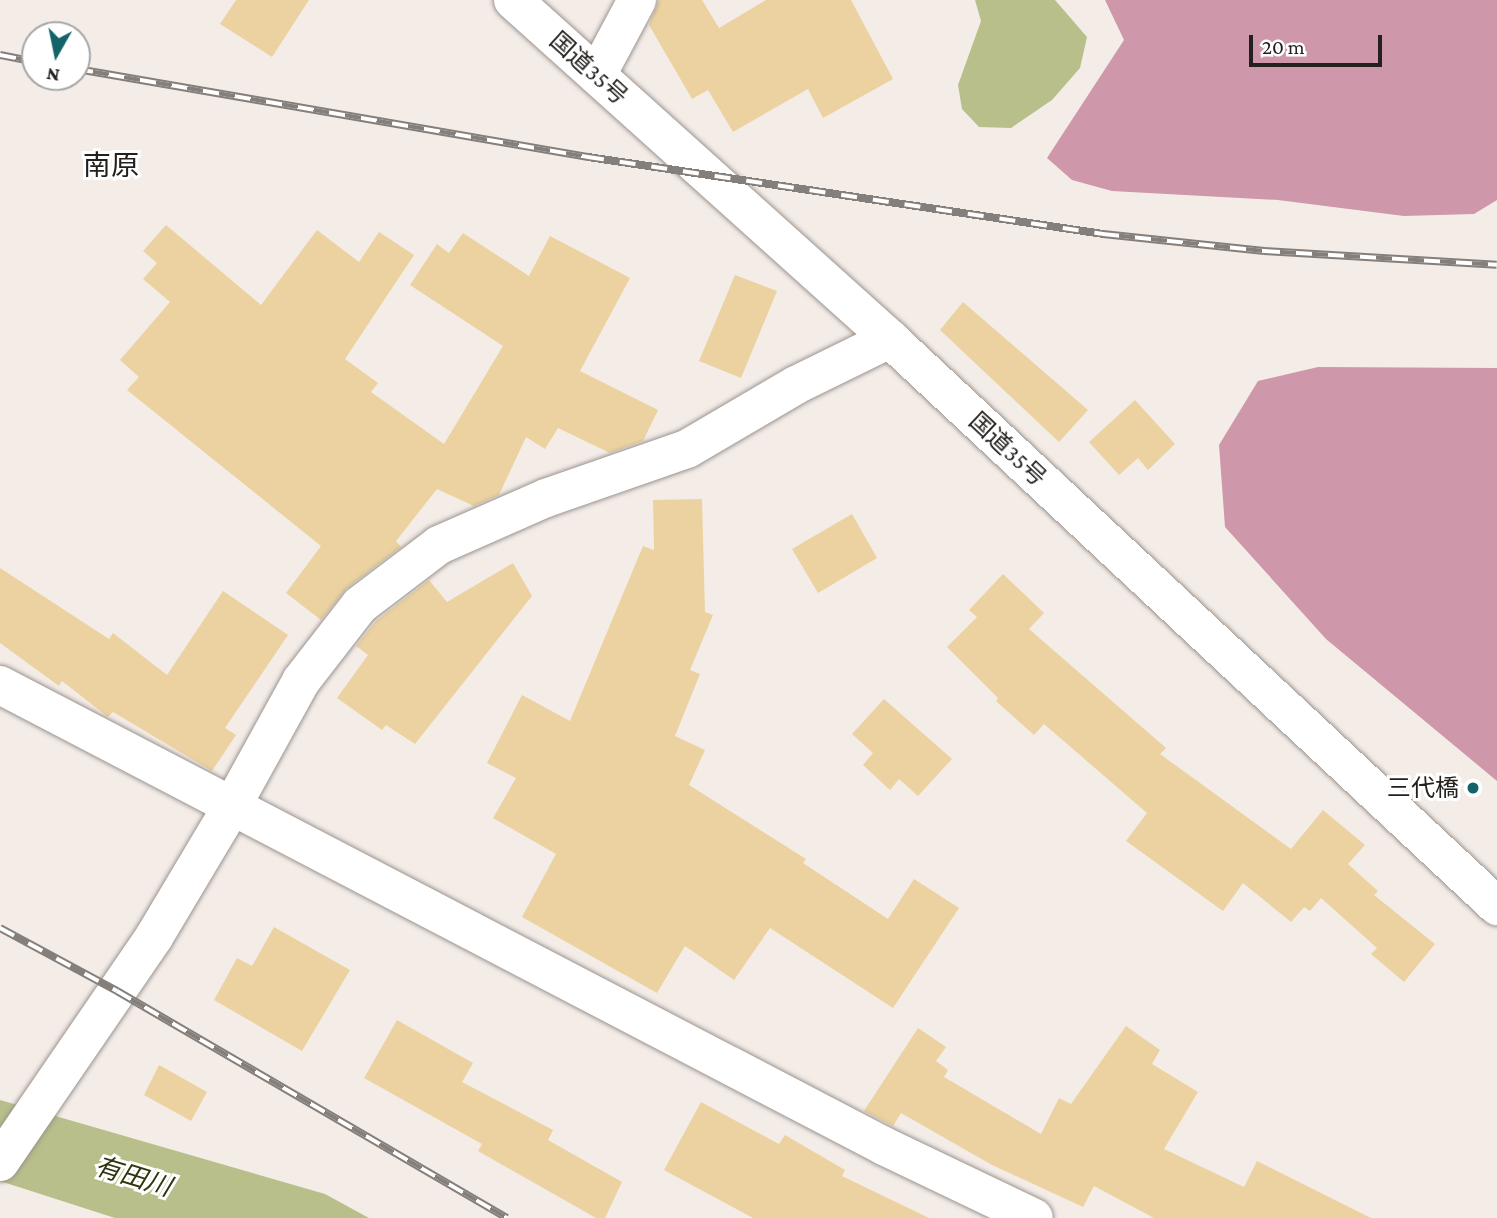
<!DOCTYPE html>
<html>
<head>
<meta charset="utf-8">
<style>
	body { margin:0 }
	#map { position:relative; width:1497px; height:1218px; overflow:hidden; background:#f4ece7; font-family:"Crimson Pro","Noto Sans JP",serif }
	div>[style] { position:absolute }
	.forest>* { inset:0; background:#ce97aa }
	.water>* { inset:0; background:#b8bf8a }
	.building>* { inset:0; background:#ebd2a0 }
	.roads { filter:drop-shadow(0 0 2px #9b948f) drop-shadow(0 0 2px #9b948f) }
	.minor>* { height:38px; margin:-19px; padding:0 19px; transform-origin:19px; border-radius:19px; background:#fff }
	.tertiary>* { height:38px; margin:-19px; padding:0 19px; transform-origin:19px; border-radius:19px; background:#fff }
	.trunk>* { height:38px; margin:-19px; padding:0 19px; transform-origin:19px; border-radius:19px; background:#fff }
	.rail>* { height:8px; margin-top:-4px; transform-origin:0; background:repeating-linear-gradient(90deg,#fff 0 16px,#857f7c 0 32px); box-sizing:border-box; border-block:2px solid #857f7c }
	.dots>* { width:19px; height:19px; translate:-50% -50%; box-sizing:border-box; border:4px solid #fff; border-radius:50% }
	span { translate:-50% -50%; white-space:nowrap; text-align:center; line-height:1.15; -webkit-text-stroke:6px #fff; paint-order:stroke }
	.street-label { font-size:24px; color:#23201e }
	.poi-label { font-size:24px; color:#23201e }
	.right { translate:-100% -50%; text-align:right }
	.water-label { font-size:26px; color:#31350b; font-style:italic }
	.quarter-label { font-size:28px; color:#23201e }
	.north { position:absolute; left:21px; top:21px; width:70px; height:70px; box-sizing:border-box; background:#fff; border:2px solid #a7a6a5; border-radius:50%; rotate:189deg; font-size:19px; font-weight:700; line-height:28px; text-align:center; color:#23201e }
	.north::after { content:''; display:block; margin:auto; width:24px; height:32px; background:#136368; clip-path:polygon(50% 0,100% 100%,50% 72%,0 100%) }
	.scale { position:absolute; left:1249px; top:35px; width:133px; height:32px; box-sizing:border-box; border:4px solid #23201e; border-top:0; padding-left:9px; font-size:21px; line-height:24px; white-space:nowrap; color:#23201e; -webkit-text-stroke:5px #fff; paint-order:stroke }
</style>
</head>
<body>
<div id="map">
	<div class="forest">
		<i style="clip-path:polygon(1105px 0,1497px 0,1497px 200px,1474px 214px,1404px 216px,1278px 200px,1112px 191px,1072px 180px,1047px 158px,1124px 40px)"></i>
		<i style="clip-path:polygon(1318px 367px,1497px 368px,1497px 781px,1326px 639px,1225px 527px,1219px 445px,1258px 381px)"></i>
	</div>
	<div class="water">
		<i style="clip-path:polygon(975px 0,1055px 0,1087px 37px,1080px 68px,1052px 100px,1011px 128px,979px 127px,962px 109px,958px 85px,981px 21px)"></i>
		<i style="clip-path:polygon(0 1100px,325px 1194px,369px 1218px,115px 1218px,0 1181px)"></i>
	</div>
	<div class="building">
		<i style="clip-path:polygon(236px 0,309px 0,272px 57px,220px 24px)"></i>
		<i style="clip-path:polygon(659px 0,702px 0,719px 28px,766px 0,851px 0,893px 79px,823px 118px,808px 89px,733px 132px,708px 90px,692px 99px,649px 25px)"></i>
		<i style="clip-path:polygon(166px 225px,261px 305px,317px 230px,359px 262px,379px 232px,414px 255px,345px 359px,378px 383px,371px 392px,444px 444px,503px 346px,410px 285px,437px 244px,449px 253px,463px 233px,529px 276px,550px 236px,630px 278px,580px 371px,658px 410px,643px 441px,610px 453px,558px 428px,545px 449px,526px 437px,499px 495px,474px 506px,437px 489px,396px 541px,401px 547px,347px 588px,321px 620px,286px 593px,321px 546px,127px 390px,139px 377px,120px 360px,170px 302px,143px 279px,157px 263px,143px 251px)"></i>
		<i style="clip-path:polygon(735px 275px,777px 291px,741px 378px,699px 361px)"></i>
		<i style="clip-path:polygon(963px 302px,1088px 410px,1059px 442px,940px 330px)"></i>
		<i style="clip-path:polygon(1135px 400px,1175px 444px,1148px 470px,1138px 458px,1119px 475px,1089px 442px)"></i>
		<i style="clip-path:polygon(702px 499px,705px 612px,713px 615px,690px 670px,700px 674px,675px 736px,705px 750px,689px 785px,806px 859px,803px 863px,888px 919px,914px 879px,959px 908px,893px 1008px,770px 928px,734px 980px,685px 946px,657px 993px,522px 917px,556px 854px,493px 818px,516px 778px,487px 763px,522px 695px,570px 721px,643px 546px,654px 550px,653px 500px)"></i>
		<i style="clip-path:polygon(852px 514px,877px 558px,818px 593px,792px 549px)"></i>
		<i style="clip-path:polygon(513px 563px,532px 596px,415px 744px,386px 725px,382px 730px,337px 698px,368px 655px,356px 646px,376px 621px,429px 580px,447px 602px)"></i>
		<i style="clip-path:polygon(0 568px,109px 639px,113px 633px,167px 675px,223px 591px,288px 635px,225px 728px,236px 735px,212px 771px,113px 712px,108px 717px,62px 681px,59px 686px,0 643px)"></i>
		<i style="clip-path:polygon(1003px 574px,1044px 613px,1029px 629px,1166px 748px,1160px 754px,1291px 849px,1323px 810px,1365px 845px,1348px 864px,1378px 891px,1374px 895px,1435px 944px,1404px 982px,1371px 954px,1377px 948px,1321px 898px,1310px 911px,1304px 907px,1291px 922px,1243px 883px,1223px 911px,1126px 841px,1147px 813px,1044px 724px,1034px 735px,996px 701px,998px 698px,947px 647px,977px 617px,969px 610px)"></i>
		<i style="clip-path:polygon(884px 699px,952px 759px,918px 796px,899px 779px,890px 790px,863px 765px,873px 753px,852px 734px)"></i>
		<i style="clip-path:polygon(274px 927px,350px 970px,302px 1051px,214px 1000px,237px 958px,252px 966px)"></i>
		<i style="clip-path:polygon(397px 1020px,473px 1063px,462px 1082px,553px 1130px,548px 1140px,622px 1182px,605px 1218px,596px 1218px,478px 1151px,482px 1144px,364px 1078px)"></i>
		<i style="clip-path:polygon(1126px 1026px,1160px 1050px,1152px 1064px,1198px 1092px,1164px 1149px,1244px 1187px,1257px 1161px,1371px 1218px,1154px 1218px,1094px 1186px,1083px 1207px,992px 1165px,901px 1113px,893px 1126px,864px 1111px,918px 1028px,946px 1047px,936px 1061px,948px 1070px,944px 1077px,1041px 1134px,1059px 1098px,1071px 1104px)"></i>
		<i style="clip-path:polygon(159px 1065px,207px 1092px,191px 1121px,144px 1095px)"></i>
		<i style="clip-path:polygon(701px 1102px,779px 1144px,785px 1135px,845px 1170px,842px 1176px,929px 1218px,753px 1218px,664px 1170px)"></i>
	</div>
	<div class="roads">
		<div class="minor">
			<i style="left:597px;top:75px;width:85px;rotate:-61.9deg"></i>
			<i style="left:231px;top:808px;width:145px;rotate:-61.1deg"></i>
			<i style="left:301px;top:681px;width:96px;rotate:-52.2deg"></i>
			<i style="left:360px;top:605px;width:99px;rotate:-37.2deg"></i>
			<i style="left:439px;top:545px;width:117px;rotate:-23.7deg"></i>
			<i style="left:546px;top:498px;width:149px;rotate:-19.2deg"></i>
			<i style="left:687px;top:449px;width:126px;rotate:-30.4deg"></i>
			<i style="left:796px;top:385px;width:105px;rotate:-26.1deg"></i>
		</div>
		<div class="tertiary">
			<i style="left:0;top:685px;width:997px;rotate:27.54deg"></i>
			<i style="left:884px;top:1146px;width:166px;rotate:25.6deg"></i>
			<i style="left:0;top:1162px;width:273px;rotate:-55.6deg"></i>
			<i style="left:154px;top:937px;width:150px;rotate:-59.2deg"></i>
		</div>
		<div class="trunk">
			<i style="left:513px;top:0;width:507px;rotate:41.96deg"></i>
			<i style="left:890px;top:339px;width:831px;rotate:43.05deg"></i>
		</div>
	</div>
	<div class="rail">
		<i style="left:0;top:55px;width:36px;rotate:11deg"></i>
		<i style="left:77px;top:69px;width:519px;rotate:9.77deg"></i>
		<i style="left:588px;top:157px;width:521px;rotate:8.5deg"></i>
		<i style="left:1103px;top:234px;width:162px;rotate:6deg"></i>
		<i style="left:1264px;top:251px;width:233px;rotate:3.4deg"></i>
		<i style="left:0;top:928px;width:133px;rotate:28.3deg"></i>
		<i style="left:117px;top:991px;width:451px;rotate:30.2deg"></i>
	</div>
	<div class="dots">
		<i style="left:1473px;top:788px;background:#136368"></i>
	</div>
	<div class="street-label">
		<span style="left:589px;top:68px;rotate:42deg">国道35号</span>
		<span style="left:1008px;top:449px;rotate:43deg">国道35号</span>
	</div>
	<div class="poi-label">
		<span class="right" style="left:1459px;top:788px">三代橋</span>
	</div>
	<div class="water-label">
		<span style="left:133px;top:1177px;rotate:17deg">有田川</span>
	</div>
	<div class="quarter-label">
		<span style="left:111px;top:166px">南原</span>
	</div>
	<div class="north">N</div>
	<div class="scale">20 m</div>
</div>
</body>
</html>
